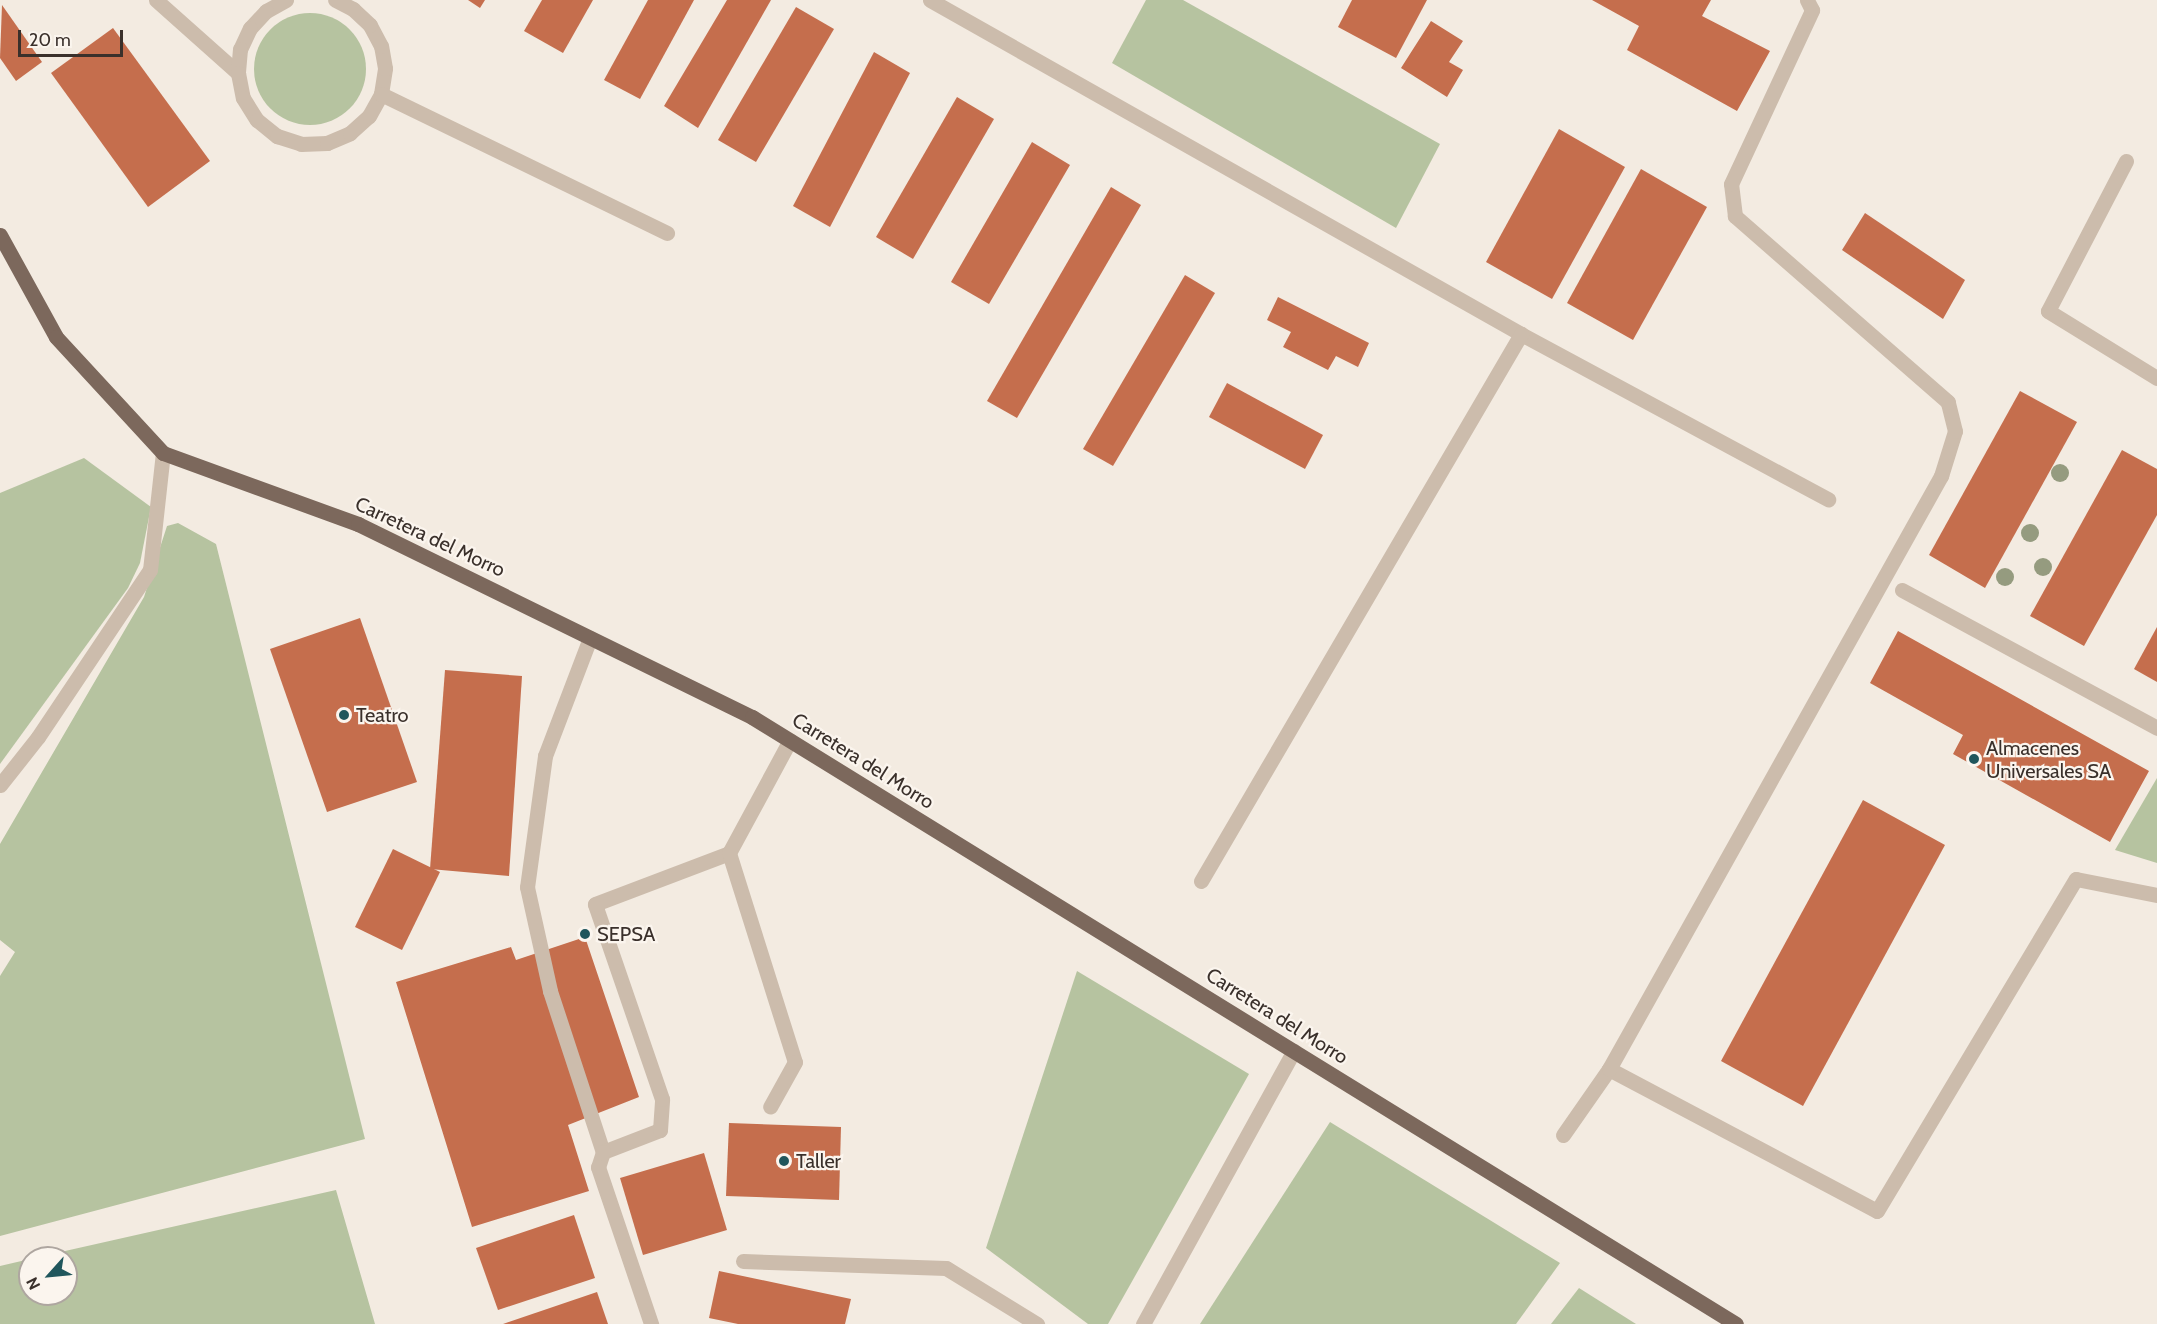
<!DOCTYPE html>
<html>
<head>
<meta charset="utf-8">
<style>
	body { margin:0 }
	#map { position:relative; width:2157px; height:1324px; overflow:hidden; background:#f3ebe1; font-family:Cabin,sans-serif }
	div>[style] { position:absolute }
	.green>* { inset:0; background:#b6c3a0 }
	.round { border-radius:50% }
	.building>* { inset:0; background:#c56e4d }
	.minor>* { height:15px; margin:-7.5px; padding:0 7.5px; transform-origin:7.5px; border-radius:7.5px; background:#ccbcac }
	.major>* { height:15px; margin:-7.5px; padding:0 7.5px; transform-origin:7.5px; border-radius:7.5px; background:#7c685c }
	.trees>* { width:18px; height:18px; margin:-9px; border-radius:50%; background:#959b7f }
	.dots>* { width:16px; height:16px; translate:-50% -50%; box-sizing:border-box; border:3px solid #fbf5ee; border-radius:50% }
	span { translate:-50% -50%; white-space:nowrap; text-align:center; line-height:1.15; -webkit-text-stroke:4.5px #fbf5ee; paint-order:stroke }
	.street-label { font-size:20px; color:#3a302b }
	.poi-label { font-size:20px; color:#3a302b }
	.left { translate:0 -50%; text-align:left }
	.north { position:absolute; left:18px; top:1246px; width:60px; height:60px; box-sizing:border-box; background:#fbf5ee; border:2px solid #aea6a0; border-radius:50%; rotate:243deg; font-size:16px; font-weight:700; line-height:24px; text-align:center; color:#3a302b }
	.north::after { content:''; display:block; margin:auto; width:21px; height:27px; background:#20565c; clip-path:polygon(50% 0,100% 100%,50% 72%,0 100%) }
	.scale { position:absolute; left:18px; top:30px; width:105px; height:27px; box-sizing:border-box; border:3px solid #3a302b; border-top:0; padding-left:8px; font-size:18px; line-height:21px; white-space:nowrap; color:#3a302b; -webkit-text-stroke:4px #fbf5ee; paint-order:stroke }
</style>
</head>
<body>
<div id="map">
	<div class="green">
		<i style="clip-path:polygon(1146px 0,1183px 0,1440px 144px,1396px 228px,1112px 63px)"></i>
		<i class="round" style="left:254px;top:13px;width:112px;height:112px"></i>
		<i style="clip-path:polygon(84px 458px,151px 507px,140px 563px,128px 588px,0 764px,0 493px)"></i>
		<i style="clip-path:polygon(178px 523px,216px 544px,365px 1139px,0 1236px,0 976px,15px 952px,0 940px,0 844px,144px 597px,167px 526px)"></i>
		<i style="clip-path:polygon(2157px 778px,2157px 863px,2115px 850px)"></i>
		<i style="clip-path:polygon(1077px 971px,1249px 1074px,1108px 1324px,1088px 1324px,986px 1248px)"></i>
		<i style="clip-path:polygon(1330px 1122px,1560px 1263px,1516px 1324px,1200px 1324px)"></i>
		<i style="clip-path:polygon(336px 1190px,375px 1324px,0 1324px,0 1266px,30px 1259px,30px 1294px,66px 1294px,66px 1258px,34px 1258px)"></i>
		<i style="clip-path:polygon(1579px 1288px,1636px 1324px,1551px 1324px)"></i>
	</div>
	<div class="building">
		<i style="clip-path:polygon(468px 0,485px 0,480px 8px)"></i>
		<i style="clip-path:polygon(542px 0,593px 0,563px 53px,524px 31px)"></i>
		<i style="clip-path:polygon(648px 0,694px 0,640px 99px,604px 80px)"></i>
		<i style="clip-path:polygon(727px 0,771px 0,698px 128px,664px 106px)"></i>
		<i style="clip-path:polygon(1352px 0,1427px 0,1396px 58px,1338px 27px)"></i>
		<i style="clip-path:polygon(1592px 0,1711px 0,1702px 16px,1770px 51px,1737px 111px,1627px 50px,1639px 26px)"></i>
		<i style="clip-path:polygon(2px 5px,42px 62px,16px 81px,0 58px)"></i>
		<i style="clip-path:polygon(796px 7px,834px 29px,756px 162px,718px 140px)"></i>
		<i style="clip-path:polygon(1431px 21px,1463px 41px,1449px 62px,1463px 70px,1447px 97px,1401px 68px)"></i>
		<i style="clip-path:polygon(113px 28px,210px 161px,148px 207px,51px 73px)"></i>
		<i style="clip-path:polygon(874px 52px,910px 73px,830px 227px,793px 206px)"></i>
		<i style="clip-path:polygon(957px 97px,994px 119px,913px 259px,876px 237px)"></i>
		<i style="clip-path:polygon(1559px 129px,1625px 167px,1552px 299px,1486px 262px)"></i>
		<i style="clip-path:polygon(1032px 142px,1070px 165px,989px 304px,951px 282px)"></i>
		<i style="clip-path:polygon(1641px 169px,1707px 207px,1633px 340px,1567px 303px)"></i>
		<i style="clip-path:polygon(1111px 187px,1141px 205px,1017px 418px,987px 401px)"></i>
		<i style="clip-path:polygon(1865px 213px,1965px 280px,1943px 319px,1842px 250px)"></i>
		<i style="clip-path:polygon(1185px 275px,1215px 293px,1113px 466px,1083px 449px)"></i>
		<i style="clip-path:polygon(1278px 297px,1369px 343px,1358px 367px,1336px 356px,1328px 370px,1283px 347px,1291px 332px,1267px 320px)"></i>
		<i style="clip-path:polygon(1227px 383px,1323px 435px,1305px 469px,1209px 417px)"></i>
		<i style="clip-path:polygon(2020px 391px,2077px 422px,1985px 588px,1929px 555px)"></i>
		<i style="clip-path:polygon(2122px 450px,2157px 469px,2157px 515px,2084px 646px,2030px 616px)"></i>
		<i style="clip-path:polygon(360px 618px,417px 782px,327px 812px,270px 649px)"></i>
		<i style="clip-path:polygon(2157px 627px,2157px 682px,2134px 669px)"></i>
		<i style="clip-path:polygon(1898px 631px,2149px 771px,2110px 842px,1953px 754px,1963px 735px,1870px 683px)"></i>
		<i style="clip-path:polygon(445px 670px,522px 676px,509px 876px,430px 869px)"></i>
		<i style="clip-path:polygon(1863px 800px,1945px 845px,1803px 1106px,1721px 1061px)"></i>
		<i style="clip-path:polygon(393px 849px,440px 872px,402px 950px,355px 927px)"></i>
		<i style="clip-path:polygon(585px 937px,639px 1097px,568px 1125px,589px 1191px,472px 1227px,396px 982px,511px 947px,516px 960px)"></i>
		<i style="clip-path:polygon(729px 1123px,841px 1127px,839px 1200px,726px 1196px)"></i>
		<i style="clip-path:polygon(704px 1153px,727px 1230px,643px 1255px,620px 1178px)"></i>
		<i style="clip-path:polygon(574px 1215px,595px 1278px,498px 1310px,476px 1248px)"></i>
		<i style="clip-path:polygon(719px 1271px,851px 1299px,845px 1324px,738px 1324px,709px 1318px)"></i>
		<i style="clip-path:polygon(597px 1292px,608px 1324px,503px 1324px)"></i>
	</div>
	<div class="minor">
		<i style="left:156px;top:0;width:110px;rotate:41.7deg"></i>
		<i style="left:286px;top:0;width:23px;rotate:151deg"></i>
		<i style="left:266px;top:11px;width:23px;rotate:133deg"></i>
		<i style="left:250px;top:28px;width:23px;rotate:115deg"></i>
		<i style="left:240px;top:49px;width:24px;rotate:95deg"></i>
		<i style="left:238px;top:73px;width:25px;rotate:79deg"></i>
		<i style="left:243px;top:98px;width:26px;rotate:58deg"></i>
		<i style="left:257px;top:120px;width:26px;rotate:39deg"></i>
		<i style="left:277px;top:136px;width:25px;rotate:18deg"></i>
		<i style="left:301px;top:144px;width:26px;rotate:-2deg"></i>
		<i style="left:327px;top:143px;width:25px;rotate:-23deg"></i>
		<i style="left:350px;top:133px;width:25px;rotate:-42deg"></i>
		<i style="left:369px;top:116px;width:25px;rotate:-61deg"></i>
		<i style="left:381px;top:94px;width:26px;rotate:-81deg"></i>
		<i style="left:385px;top:68px;width:22px;rotate:-100deg"></i>
		<i style="left:381px;top:46px;width:24px;rotate:-118deg"></i>
		<i style="left:370px;top:25px;width:23px;rotate:-137deg"></i>
		<i style="left:353px;top:9px;width:20px;rotate:-153deg"></i>
		<i style="left:930px;top:0;width:679px;rotate:29.47deg"></i>
		<i style="left:1521px;top:334px;width:349px;rotate:28.3deg"></i>
		<i style="left:381px;top:94px;width:318px;rotate:25.9deg"></i>
		<i style="left:2126px;top:161px;width:169px;rotate:117.5deg"></i>
		<i style="left:2048px;top:311px;width:128px;rotate:31.6deg"></i>
		<i style="left:1902px;top:590px;width:290px;rotate:28.4deg"></i>
		<i style="left:590px;top:638px;width:126px;rotate:110.9deg"></i>
		<i style="left:545px;top:756px;width:132px;rotate:97.8deg"></i>
		<i style="left:527px;top:887px;width:107px;rotate:77.5deg"></i>
		<i style="left:550px;top:991px;width:169px;rotate:71.8deg"></i>
		<i style="left:603px;top:1152px;width:61px;rotate:-21.1deg"></i>
		<i style="left:660px;top:1130px;width:31px;rotate:-86deg"></i>
		<i style="left:662px;top:1099px;width:206px;rotate:-109deg"></i>
		<i style="left:595px;top:904px;width:143px;rotate:-20.8deg"></i>
		<i style="left:729px;top:853px;width:219px;rotate:72.5deg"></i>
		<i style="left:795px;top:1062px;width:51px;rotate:119.1deg"></i>
		<i style="left:0;top:785px;width:61px;rotate:-51.6deg"></i>
		<i style="left:38px;top:737px;width:201px;rotate:-56.2deg"></i>
		<i style="left:150px;top:570px;width:118px;rotate:-83.7deg"></i>
		<i style="left:729px;top:853px;width:128px;rotate:-61.6deg"></i>
		<i style="left:1201px;top:881px;width:634px;rotate:-59.67deg"></i>
		<i style="left:1609px;top:1069px;width:303px;rotate:27.9deg"></i>
		<i style="left:1877px;top:1211px;width:387px;rotate:-59.1deg"></i>
		<i style="left:2076px;top:879px;width:83px;rotate:11.2deg"></i>
		<i style="left:1563px;top:1135px;width:80px;rotate:-55.1deg"></i>
		<i style="left:1609px;top:1069px;width:680px;rotate:-60.76deg"></i>
		<i style="left:1941px;top:476px;width:47px;rotate:-72.7deg"></i>
		<i style="left:1955px;top:431px;width:30px;rotate:-104deg"></i>
		<i style="left:1948px;top:402px;width:283px;rotate:-138.9deg"></i>
		<i style="left:1735px;top:216px;width:32px;rotate:-97deg"></i>
		<i style="left:1731px;top:184px;width:192px;rotate:-65deg"></i>
		<i style="left:1812px;top:10px;width:11px;rotate:-117deg"></i>
		<i style="left:603px;top:1152px;width:16px;rotate:108deg"></i>
		<i style="left:598px;top:1167px;width:166px;rotate:71.3deg"></i>
		<i style="left:743px;top:1261px;width:203px;rotate:2deg"></i>
		<i style="left:946px;top:1268px;width:107px;rotate:31.6deg"></i>
		<i style="left:1143px;top:1324px;width:312px;rotate:-61.1deg"></i>
	</div>
	<div class="major">
		<i style="left:0;top:235px;width:116px;rotate:61.2deg"></i>
		<i style="left:56px;top:337px;width:158px;rotate:47.3deg"></i>
		<i style="left:163px;top:453px;width:208px;rotate:20deg"></i>
		<i style="left:358px;top:524px;width:439px;rotate:26.1deg"></i>
		<i style="left:752px;top:717px;width:1156px;rotate:31.67deg"></i>
	</div>
	<div class="trees">
		<i style="left:2060px;top:473px"></i>
		<i style="left:2030px;top:533px"></i>
		<i style="left:2043px;top:567px"></i>
		<i style="left:2005px;top:577px"></i>
	</div>
	<div class="dots">
		<i style="left:344px;top:715px;background:#20565c"></i>
		<i style="left:1974px;top:759px;background:#20565c"></i>
		<i style="left:585px;top:934px;background:#20565c"></i>
		<i style="left:784px;top:1161px;background:#20565c"></i>
	</div>
	<div class="street-label">
		<span style="left:430px;top:537px;rotate:25deg">Carretera del Morro</span>
		<span style="left:863px;top:761px;rotate:32deg">Carretera del Morro</span>
		<span style="left:1277px;top:1016px;rotate:32deg">Carretera del Morro</span>
	</div>
	<div class="poi-label">
		<span class="left" style="left:356px;top:715px">Teatro</span>
		<span class="left" style="left:1986px;top:760px">Almacenes<br>Universales SA</span>
		<span class="left" style="left:597px;top:934px">SEPSA</span>
		<span class="left" style="left:796px;top:1161px">Taller</span>
	</div>
	<div class="north">N</div>
	<div class="scale">20 m</div>
</div>
</body>
</html>
